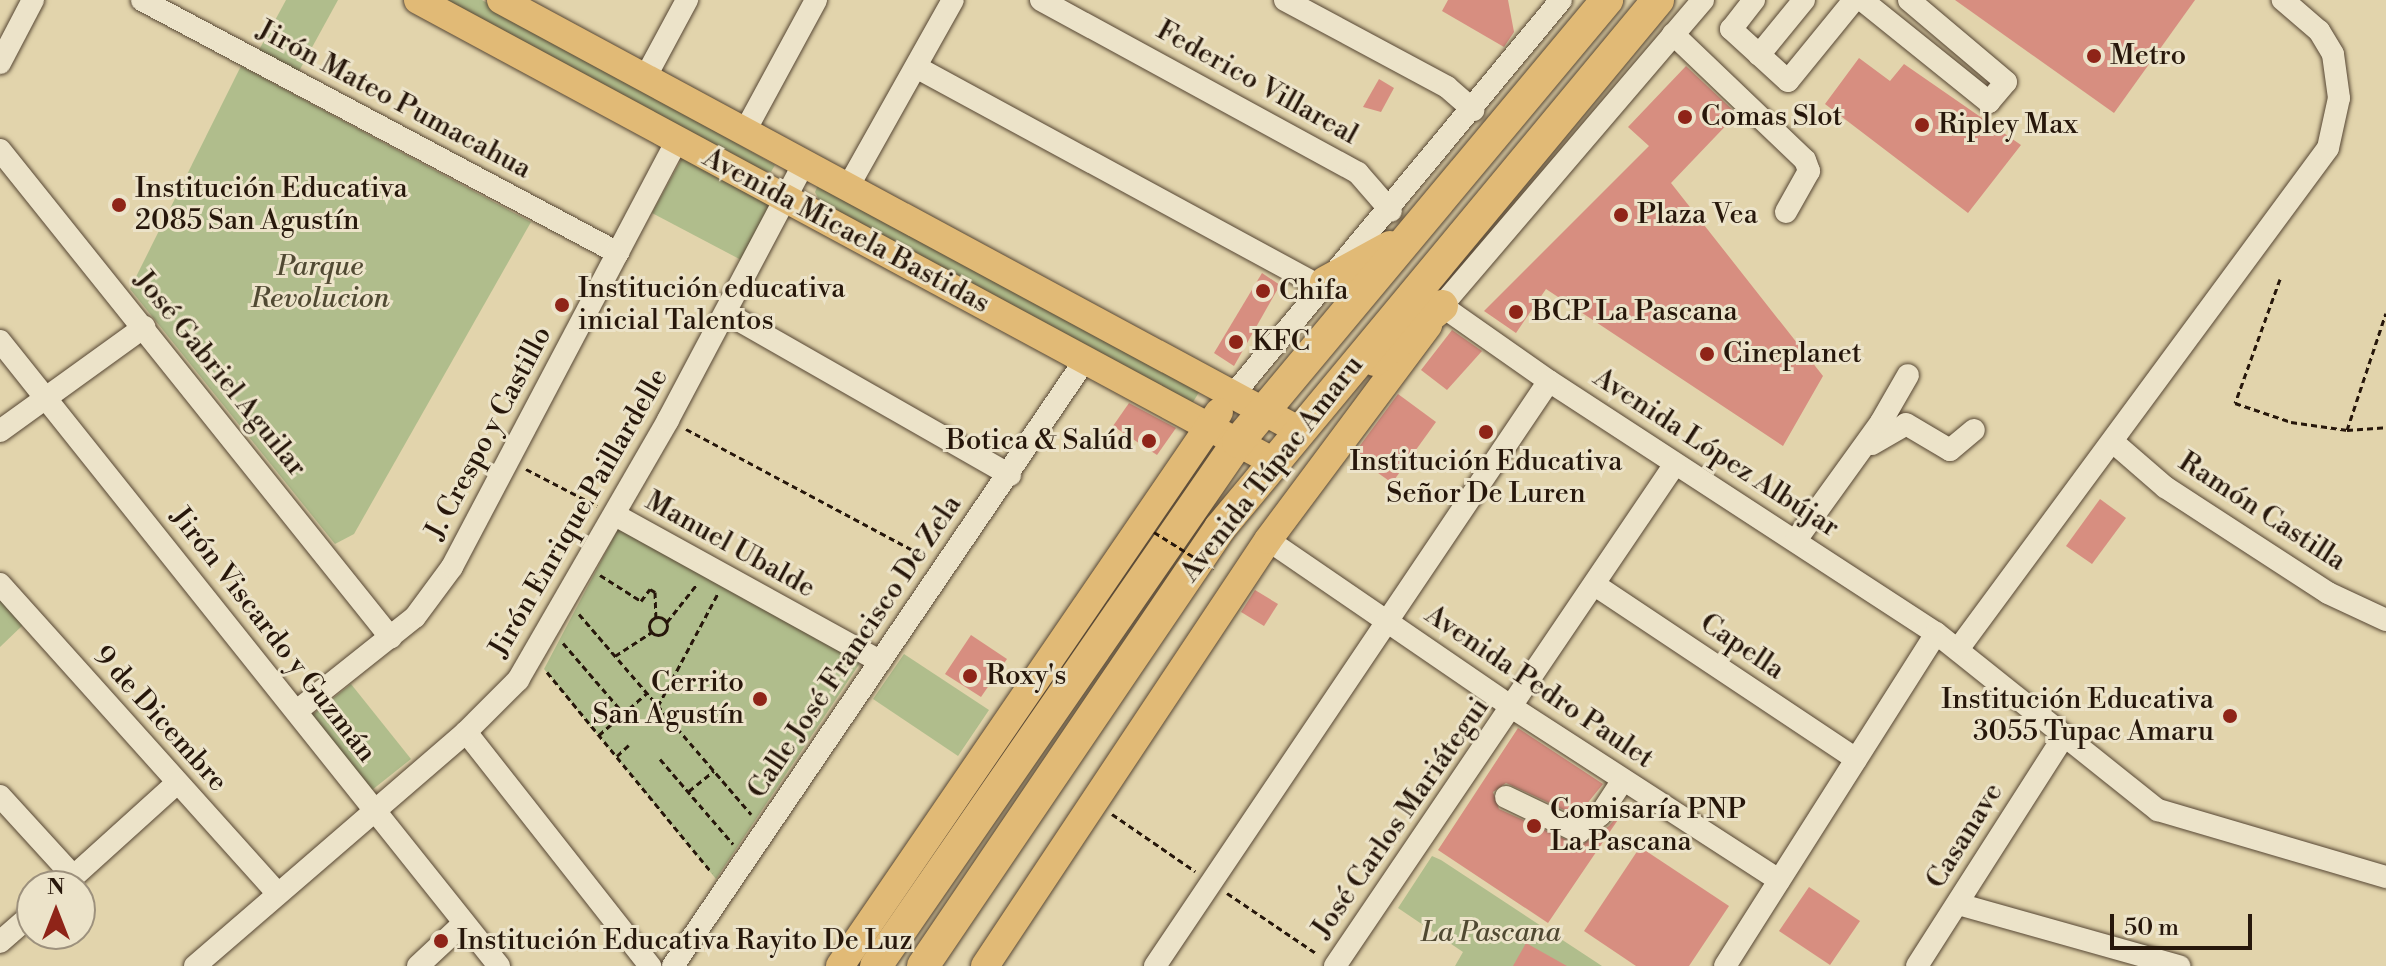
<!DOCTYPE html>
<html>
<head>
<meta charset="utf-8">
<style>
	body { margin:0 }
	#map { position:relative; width:2386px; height:966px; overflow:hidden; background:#e2d4ac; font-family:"Libre Bodoni",serif }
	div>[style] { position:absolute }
	.green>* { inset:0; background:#b0bd8c }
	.building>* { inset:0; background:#d78e80 }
	.path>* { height:3px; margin-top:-1.5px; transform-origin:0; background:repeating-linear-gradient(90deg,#27170b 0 6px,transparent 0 10px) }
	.path>.ring { margin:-1.5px; padding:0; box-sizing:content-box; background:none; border:3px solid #27170b; border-radius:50% }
	.roads { filter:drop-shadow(0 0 2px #564633) drop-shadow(0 0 2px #564633) }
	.minor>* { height:22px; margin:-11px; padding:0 11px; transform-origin:11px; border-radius:11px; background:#ece3c9 }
	.major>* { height:28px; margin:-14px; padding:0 14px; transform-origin:14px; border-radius:14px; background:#e1ba76 }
	.highway>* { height:32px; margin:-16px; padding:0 16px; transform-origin:16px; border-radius:16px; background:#e1ba76 }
	.path-bridge>* { height:3px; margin-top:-1.5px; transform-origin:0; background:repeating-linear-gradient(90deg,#27170b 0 6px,transparent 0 10px) }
	.dots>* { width:22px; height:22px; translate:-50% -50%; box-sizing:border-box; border:4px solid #ece3c9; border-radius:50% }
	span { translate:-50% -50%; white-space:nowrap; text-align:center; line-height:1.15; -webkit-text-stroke:6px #ece3c9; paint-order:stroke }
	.poi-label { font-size:28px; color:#27170b }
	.left { translate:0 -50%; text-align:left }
	.right { translate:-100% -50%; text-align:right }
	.street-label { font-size:28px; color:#27170b }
	.park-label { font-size:28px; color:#504932; font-style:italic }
	.north { position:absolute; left:16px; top:870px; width:80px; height:80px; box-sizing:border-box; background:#ece3c9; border:2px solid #9d917d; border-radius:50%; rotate:0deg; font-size:22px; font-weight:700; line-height:32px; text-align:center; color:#27170b }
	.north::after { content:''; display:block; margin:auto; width:28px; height:36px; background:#8f2418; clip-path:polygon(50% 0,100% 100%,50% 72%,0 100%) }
	.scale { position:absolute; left:2110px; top:914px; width:142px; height:36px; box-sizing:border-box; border:4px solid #27170b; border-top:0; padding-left:10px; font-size:24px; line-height:28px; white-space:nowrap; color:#27170b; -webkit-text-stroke:6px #ece3c9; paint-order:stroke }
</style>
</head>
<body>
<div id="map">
	<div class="green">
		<i style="clip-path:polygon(286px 0,338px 0,293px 82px,253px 61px)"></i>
		<i style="clip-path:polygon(444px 0,482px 0,775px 165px,771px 172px,752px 169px)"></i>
		<i style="clip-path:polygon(241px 66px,531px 222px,354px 534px,335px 544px,130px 289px)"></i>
		<i style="clip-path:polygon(687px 149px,779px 197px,745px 262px,652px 213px)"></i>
		<i style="clip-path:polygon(818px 185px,1201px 389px,1190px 407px,821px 204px,815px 192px)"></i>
		<i style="clip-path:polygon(618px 529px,862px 653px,862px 660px,716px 879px,544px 669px)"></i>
		<i style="clip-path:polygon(0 591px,25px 623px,0 647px)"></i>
		<i style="clip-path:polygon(904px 654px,989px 710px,958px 756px,873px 699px)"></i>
		<i style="clip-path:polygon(351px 684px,411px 759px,372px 790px,312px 715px)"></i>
		<i style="clip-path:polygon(1432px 856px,1441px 860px,1602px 966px,1455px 966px,1463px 952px,1398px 908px)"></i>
	</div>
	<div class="building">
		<i style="clip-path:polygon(1448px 0,1508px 0,1514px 32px,1504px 47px,1442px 11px)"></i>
		<i style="clip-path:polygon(1955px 0,2195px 0,2114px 113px)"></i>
		<i style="clip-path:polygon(1859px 58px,1890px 81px,1904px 64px,2021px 145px,1968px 213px,1825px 104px)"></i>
		<i style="clip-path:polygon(1686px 66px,1737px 114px,1671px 183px,1823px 376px,1783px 446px,1546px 289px,1516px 333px,1484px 311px,1649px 146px,1628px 127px)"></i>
		<i style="clip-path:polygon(1379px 79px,1394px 88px,1381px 112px,1363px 107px)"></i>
		<i style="clip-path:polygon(1262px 273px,1280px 285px,1234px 366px,1214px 353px)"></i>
		<i style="clip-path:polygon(1452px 330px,1482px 351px,1447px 390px,1421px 370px)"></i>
		<i style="clip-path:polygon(1398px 394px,1436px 422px,1392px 483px,1353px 455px)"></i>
		<i style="clip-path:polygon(1129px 403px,1176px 428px,1157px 455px,1113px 426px)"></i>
		<i style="clip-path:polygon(2100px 499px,2126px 518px,2092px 564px,2066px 546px)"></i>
		<i style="clip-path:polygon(1255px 590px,1278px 604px,1264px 626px,1241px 612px)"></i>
		<i style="clip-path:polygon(971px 635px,1007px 659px,981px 697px,945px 674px)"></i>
		<i style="clip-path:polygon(1518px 728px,1603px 784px,1577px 816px,1506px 783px,1493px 792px,1499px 809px,1580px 846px,1609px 826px,1630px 802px,1548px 923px,1438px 850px)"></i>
		<i style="clip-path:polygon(1640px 847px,1729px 906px,1689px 966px,1636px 966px,1584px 931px)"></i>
		<i style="clip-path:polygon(1809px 887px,1860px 921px,1830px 965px,1779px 931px)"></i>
		<i style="clip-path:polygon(1526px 943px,1567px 966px,1513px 966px)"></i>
	</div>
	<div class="path">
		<i style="left:2280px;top:279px;width:132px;rotate:109.9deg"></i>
		<i style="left:2235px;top:403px;width:59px;rotate:18.7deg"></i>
		<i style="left:2291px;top:422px;width:57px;rotate:8.1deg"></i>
		<i style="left:2347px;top:430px;width:39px;rotate:-4deg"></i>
		<i style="left:686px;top:429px;width:272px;rotate:28.1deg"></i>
		<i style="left:2347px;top:430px;width:123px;rotate:-71.6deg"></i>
		<i style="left:526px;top:469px;width:80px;rotate:27.5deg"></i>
		<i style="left:600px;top:575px;width:49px;rotate:32.4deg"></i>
		<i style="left:641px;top:601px;width:15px;rotate:-53deg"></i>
		<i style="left:650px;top:589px;width:6px;rotate:31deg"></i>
		<i style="left:655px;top:592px;width:25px;rotate:88deg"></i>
		<i style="left:579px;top:614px;width:264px;rotate:49.3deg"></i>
		<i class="ring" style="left:649px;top:617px;width:15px;height:15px"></i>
		<i style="left:667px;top:622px;width:48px;rotate:-51.7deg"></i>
		<i style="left:563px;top:643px;width:104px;rotate:49.3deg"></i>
		<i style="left:615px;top:656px;width:44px;rotate:-33deg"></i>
		<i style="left:547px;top:672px;width:260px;rotate:50.6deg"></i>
		<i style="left:658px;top:706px;width:128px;rotate:-62deg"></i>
		<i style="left:599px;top:735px;width:64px;rotate:-41.2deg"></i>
		<i style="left:617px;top:756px;width:16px;rotate:-43deg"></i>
		<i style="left:660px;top:759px;width:112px;rotate:49.3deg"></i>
		<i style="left:689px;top:791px;width:32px;rotate:-39deg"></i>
		<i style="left:1112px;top:814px;width:101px;rotate:34.5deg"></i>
		<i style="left:1227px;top:893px;width:109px;rotate:34.1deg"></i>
	</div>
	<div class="roads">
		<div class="minor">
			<i style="left:142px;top:0;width:539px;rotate:27.99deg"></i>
			<i style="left:1041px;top:0;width:361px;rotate:28.6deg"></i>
			<i style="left:1358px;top:173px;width:50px;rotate:49deg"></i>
			<i style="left:1285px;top:0;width:184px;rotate:28.2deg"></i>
			<i style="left:1447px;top:87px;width:35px;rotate:41deg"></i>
			<i style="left:1703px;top:0;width:402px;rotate:130.5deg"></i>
			<i style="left:1442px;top:306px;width:131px;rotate:35deg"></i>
			<i style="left:1549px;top:381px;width:462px;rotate:33.1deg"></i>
			<i style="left:1936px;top:633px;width:284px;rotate:38.6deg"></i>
			<i style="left:2158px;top:810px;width:238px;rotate:16.4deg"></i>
			<i style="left:1754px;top:0;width:37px;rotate:128deg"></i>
			<i style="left:1731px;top:29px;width:77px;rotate:42.4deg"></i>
			<i style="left:1788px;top:81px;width:104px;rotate:-50.8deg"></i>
			<i style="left:1862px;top:0;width:163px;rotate:38.8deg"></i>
			<i style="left:1989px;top:102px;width:26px;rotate:-50deg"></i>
			<i style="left:2006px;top:82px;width:127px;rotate:-139.8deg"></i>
			<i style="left:1673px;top:34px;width:182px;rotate:43.7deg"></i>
			<i style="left:1805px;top:160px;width:12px;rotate:70deg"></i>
			<i style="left:1809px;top:171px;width:47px;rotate:119.3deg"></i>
			<i style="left:1759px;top:55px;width:71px;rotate:-50.7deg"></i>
			<i style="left:0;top:63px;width:71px;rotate:-62.4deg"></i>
			<i style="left:916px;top:67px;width:462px;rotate:28.5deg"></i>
			<i style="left:645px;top:78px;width:89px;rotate:-61.7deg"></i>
			<i style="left:745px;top:131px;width:149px;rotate:-61.5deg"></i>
			<i style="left:0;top:150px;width:625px;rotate:51.3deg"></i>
			<i style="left:848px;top:187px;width:214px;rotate:-60.7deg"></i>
			<i style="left:726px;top:313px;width:327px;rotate:29.7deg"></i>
			<i style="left:0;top:341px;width:800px;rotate:51.4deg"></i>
			<i style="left:1233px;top:395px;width:513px;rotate:-50.29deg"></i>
			<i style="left:0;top:431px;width:178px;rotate:-35.8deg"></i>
			<i style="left:2113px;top:442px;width:69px;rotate:40.9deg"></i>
			<i style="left:2165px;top:487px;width:194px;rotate:33deg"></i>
			<i style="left:2328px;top:593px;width:64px;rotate:25deg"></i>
			<i style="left:1872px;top:444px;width:39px;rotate:-30deg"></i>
			<i style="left:1906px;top:424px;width:51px;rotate:30.6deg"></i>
			<i style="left:1950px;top:450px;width:31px;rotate:-40deg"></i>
			<i style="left:615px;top:515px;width:303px;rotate:28.9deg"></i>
			<i style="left:1268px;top:540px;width:297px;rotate:34.4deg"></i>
			<i style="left:1513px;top:708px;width:317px;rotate:32.9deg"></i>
			<i style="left:1796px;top:540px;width:145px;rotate:-54.2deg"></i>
			<i style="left:1881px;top:422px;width:54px;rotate:-60.1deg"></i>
			<i style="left:0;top:584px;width:415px;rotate:48.1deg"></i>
			<i style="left:1595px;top:585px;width:314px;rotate:33.7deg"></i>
			<i style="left:1959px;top:648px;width:621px;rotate:-53.57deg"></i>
			<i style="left:2328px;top:148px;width:51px;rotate:-77.6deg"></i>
			<i style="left:2339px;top:98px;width:44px;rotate:-97.8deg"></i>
			<i style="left:2333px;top:54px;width:27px;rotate:-121deg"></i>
			<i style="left:2319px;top:31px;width:48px;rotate:-139.3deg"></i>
			<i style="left:298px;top:710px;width:149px;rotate:-38.5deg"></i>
			<i style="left:415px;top:617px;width:62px;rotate:-53.5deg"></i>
			<i style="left:452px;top:567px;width:483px;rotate:-62.2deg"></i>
			<i style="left:466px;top:732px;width:298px;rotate:51.8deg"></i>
			<i style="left:0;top:796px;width:108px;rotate:47.6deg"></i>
			<i style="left:1506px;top:797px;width:81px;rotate:25.6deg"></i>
			<i style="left:1579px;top:832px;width:27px;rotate:-39deg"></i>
			<i style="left:1600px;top:815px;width:42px;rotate:-56.7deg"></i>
			<i style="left:63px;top:886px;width:154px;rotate:-42.1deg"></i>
			<i style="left:1958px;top:904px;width:230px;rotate:15.7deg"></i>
			<i style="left:0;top:942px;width:43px;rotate:-41.2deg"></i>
			<i style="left:195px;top:966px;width:358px;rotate:-40.8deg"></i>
			<i style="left:466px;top:732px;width:74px;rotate:-45deg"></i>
			<i style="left:518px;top:680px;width:300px;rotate:-60deg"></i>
			<i style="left:668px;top:420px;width:291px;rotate:-62.1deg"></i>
			<i style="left:418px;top:966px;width:63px;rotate:-43.1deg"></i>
			<i style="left:673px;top:966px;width:733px;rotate:-55.79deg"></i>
			<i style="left:1155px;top:966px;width:705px;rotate:-56.04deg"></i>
			<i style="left:1335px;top:966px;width:606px;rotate:-55.89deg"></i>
			<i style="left:1725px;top:966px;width:394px;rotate:-57.6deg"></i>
			<i style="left:1917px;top:966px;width:271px;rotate:-57.4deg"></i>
		</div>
		<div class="major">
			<i style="left:418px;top:0;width:973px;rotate:28.36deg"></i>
			<i style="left:501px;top:0;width:908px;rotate:28.34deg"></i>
			<i style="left:840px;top:966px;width:671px;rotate:-55.62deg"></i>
			<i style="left:985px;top:966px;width:511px;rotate:-56.4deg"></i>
			<i style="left:1268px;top:540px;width:268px;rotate:-53.3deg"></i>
		</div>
		<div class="highway">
			<i style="left:1326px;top:282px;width:73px;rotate:-28.7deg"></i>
			<i style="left:1375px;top:360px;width:86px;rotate:-38.9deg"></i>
			<i style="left:876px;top:966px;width:637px;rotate:-55.36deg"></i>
			<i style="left:1238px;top:442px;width:576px;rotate:-50.14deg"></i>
			<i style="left:923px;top:966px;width:529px;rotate:-55.86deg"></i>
			<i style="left:1220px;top:528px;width:686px;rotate:-50.32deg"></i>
		</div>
	</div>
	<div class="path-bridge">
		<i style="left:1154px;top:532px;width:70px;rotate:32.1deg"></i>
	</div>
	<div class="dots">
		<i style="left:2094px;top:56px;background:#8f2418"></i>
		<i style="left:1685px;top:117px;background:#8f2418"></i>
		<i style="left:1922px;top:125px;background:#8f2418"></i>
		<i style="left:119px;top:205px;background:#8f2418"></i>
		<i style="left:1621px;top:215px;background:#8f2418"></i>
		<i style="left:1263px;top:291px;background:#8f2418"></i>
		<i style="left:562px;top:305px;background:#8f2418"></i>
		<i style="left:1516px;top:312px;background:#8f2418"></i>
		<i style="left:1236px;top:342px;background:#8f2418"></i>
		<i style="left:1707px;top:354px;background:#8f2418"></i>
		<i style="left:1486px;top:432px;background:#8f2418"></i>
		<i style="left:1149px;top:441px;background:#8f2418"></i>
		<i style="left:970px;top:676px;background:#8f2418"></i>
		<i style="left:760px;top:699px;background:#8f2418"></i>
		<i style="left:2230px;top:716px;background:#8f2418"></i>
		<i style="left:1534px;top:826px;background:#8f2418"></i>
		<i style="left:441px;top:941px;background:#8f2418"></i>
	</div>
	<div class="poi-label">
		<span class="left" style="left:2110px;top:56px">Metro</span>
		<span class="left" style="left:1701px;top:117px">Comas Slot</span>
		<span class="left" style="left:1938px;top:125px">Ripley Max</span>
		<span class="left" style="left:135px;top:205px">Institución Educativa<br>2085 San Agustín</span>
		<span class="left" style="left:1637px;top:215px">Plaza Vea</span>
		<span class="left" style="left:578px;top:305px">Institución educativa<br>inicial Talentos</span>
		<span class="left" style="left:1279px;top:291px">Chifa</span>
		<span class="left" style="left:1532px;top:312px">BCP La Pascana</span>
		<span class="left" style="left:1252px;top:342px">KFC</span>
		<span class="left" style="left:1723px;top:354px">Cineplanet</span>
		<span class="right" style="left:1133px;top:441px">Botica &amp; Salúd</span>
		<span style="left:1486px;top:478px">Institución Educativa<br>Señor De Luren</span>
		<span class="left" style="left:986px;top:676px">Roxy's</span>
		<span class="right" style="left:744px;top:699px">Cerrito<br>San Agustín</span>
		<span class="right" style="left:2214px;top:716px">Institución Educativa<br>3055 Tupac Amaru</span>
		<span class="left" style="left:1550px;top:826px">Comisaría PNP<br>La Pascana</span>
		<span class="left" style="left:457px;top:941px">Institución Educativa Rayito De Luz</span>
	</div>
	<div class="street-label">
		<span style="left:1257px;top:83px;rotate:29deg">Federico Villareal</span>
		<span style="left:394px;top:100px;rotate:28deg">Jirón Mateo Pumacahua</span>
		<span style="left:846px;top:231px;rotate:28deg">Avenida Micaela Bastidas</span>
		<span style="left:220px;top:374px;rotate:51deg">José Gabriel Aguilar</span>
		<span style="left:489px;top:433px;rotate:-62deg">J. Crespo y Castillo</span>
		<span style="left:1716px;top:453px;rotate:33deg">Avenida López Albújar</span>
		<span style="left:1272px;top:469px;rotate:-52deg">Avenida Túpac Amaru</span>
		<span style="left:2262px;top:512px;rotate:33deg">Ramón Castilla</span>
		<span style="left:579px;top:513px;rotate:-60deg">Jirón Enrique Paillardelle</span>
		<span style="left:730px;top:545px;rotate:29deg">Manuel Ubalde</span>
		<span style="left:273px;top:635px;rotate:52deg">Jirón Viscardo y Guzmán</span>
		<span style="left:855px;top:647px;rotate:-56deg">Calle José Francisco De Zela</span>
		<span style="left:1742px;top:647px;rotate:34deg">Capella</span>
		<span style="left:1539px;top:687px;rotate:34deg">Avenida Pedro Paulet</span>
		<span style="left:160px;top:719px;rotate:48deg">9 de Dicembre</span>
		<span style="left:1401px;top:818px;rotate:-55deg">José Carlos Mariátegui</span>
		<span style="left:1965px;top:836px;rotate:-58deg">Casanave</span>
	</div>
	<div class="park-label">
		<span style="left:320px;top:283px">Parque<br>Revolucion</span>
		<span style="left:1491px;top:933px">La Pascana</span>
	</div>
	<div class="north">N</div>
	<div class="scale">50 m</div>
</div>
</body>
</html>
